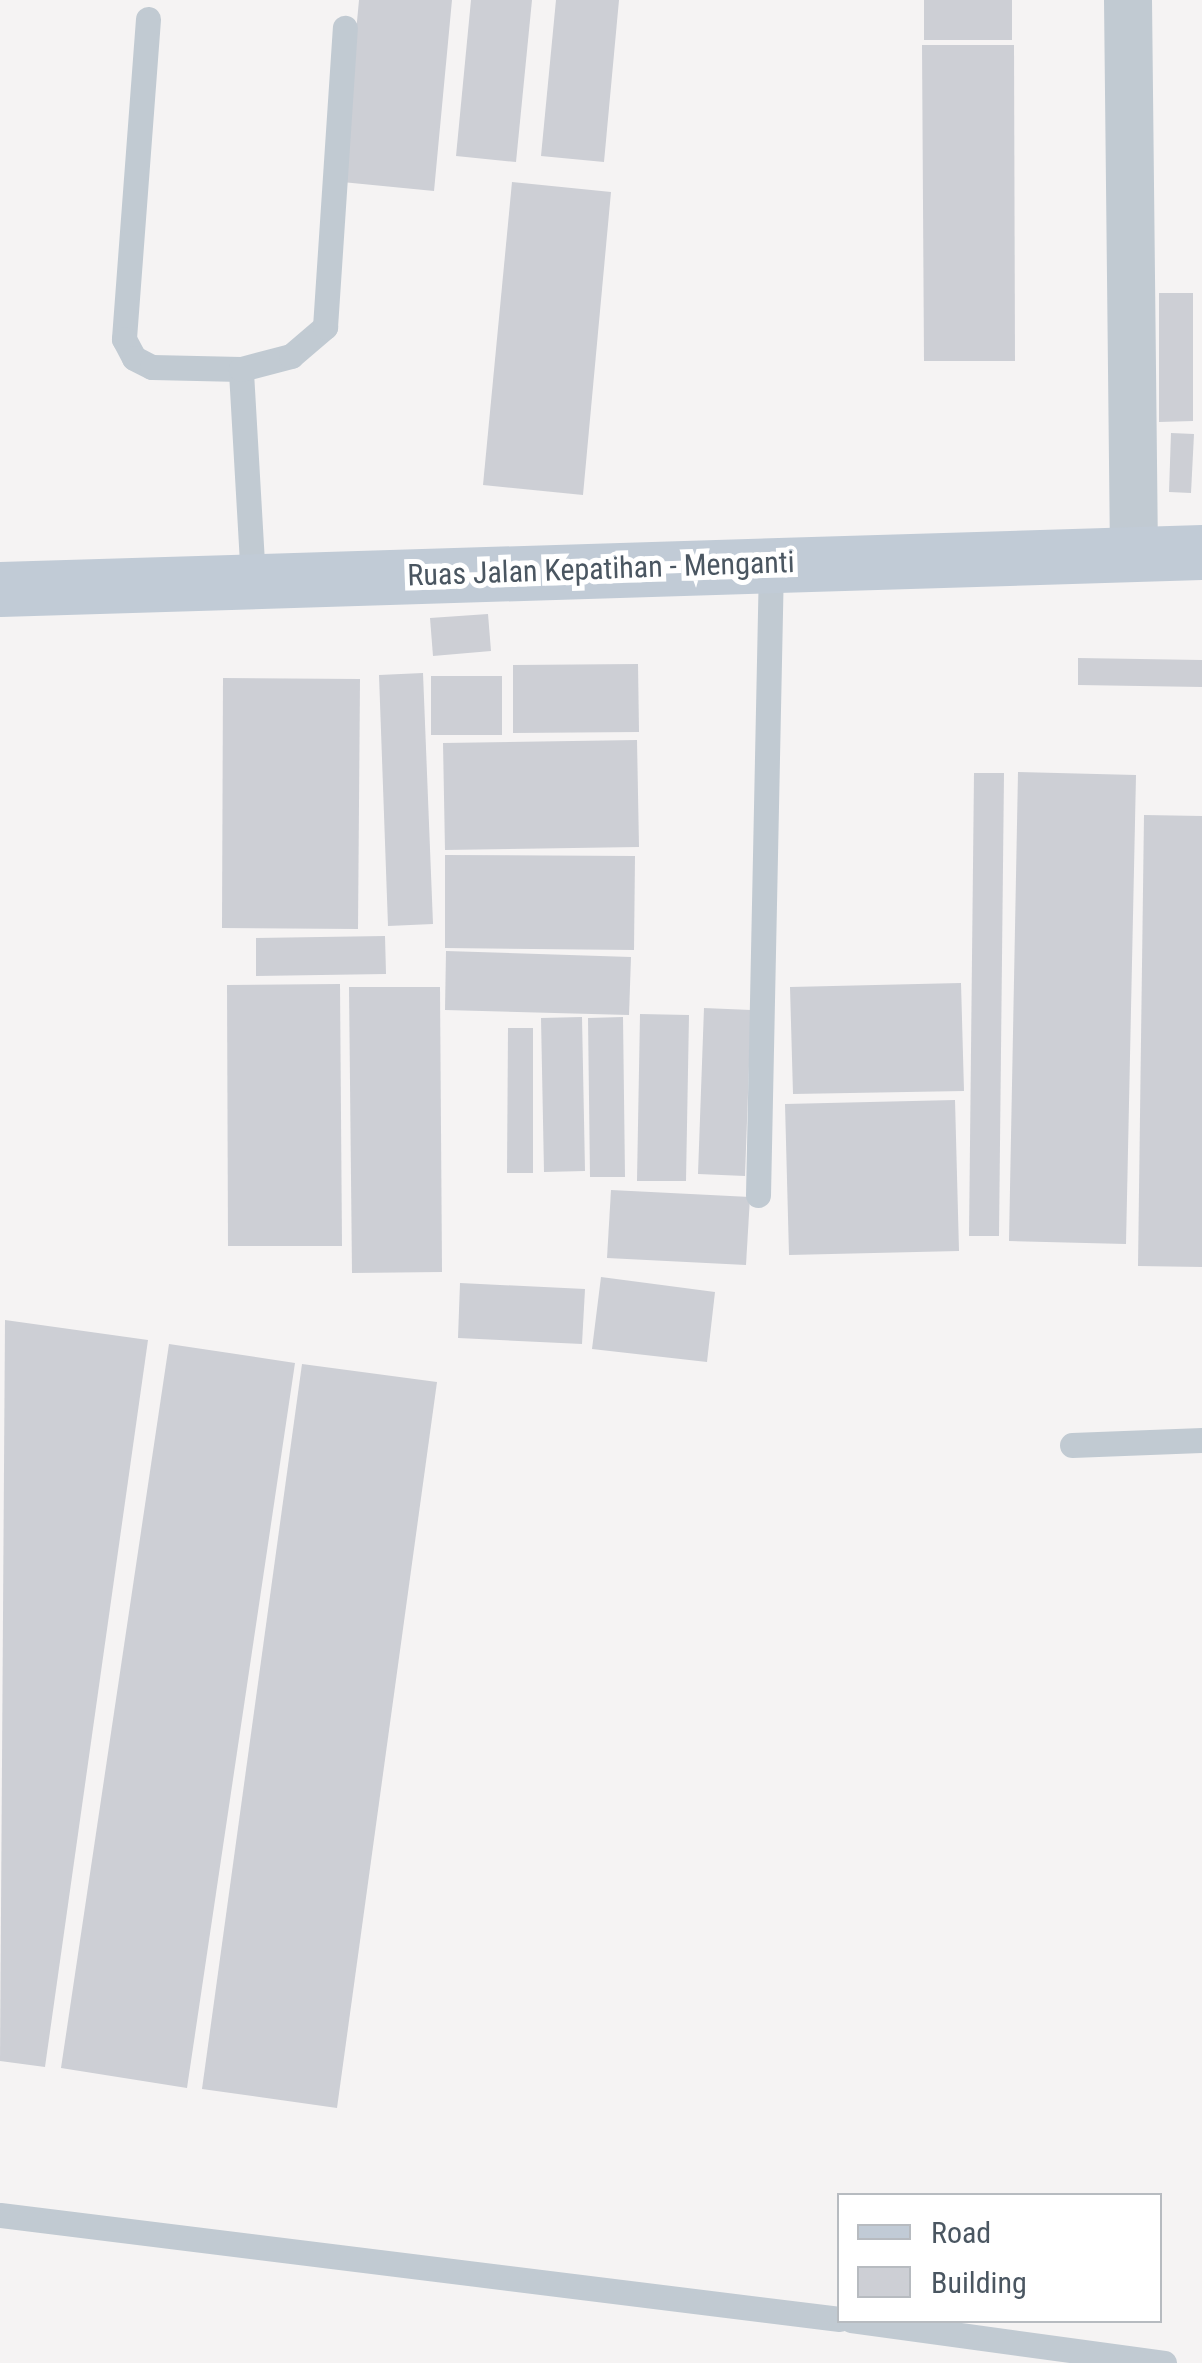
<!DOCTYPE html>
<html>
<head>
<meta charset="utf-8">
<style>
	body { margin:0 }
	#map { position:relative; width:1202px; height:2363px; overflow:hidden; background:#f5f3f3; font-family:"Roboto Condensed",sans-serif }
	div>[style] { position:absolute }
	.building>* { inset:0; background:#cdcfd5 }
	.lane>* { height:25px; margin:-12.5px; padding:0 12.5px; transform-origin:12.5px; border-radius:12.5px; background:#c1cad2 }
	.street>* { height:48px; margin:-24px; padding:0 24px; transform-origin:24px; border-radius:24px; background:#c1cad2 }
	.secondary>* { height:55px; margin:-27.5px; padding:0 27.5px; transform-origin:27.5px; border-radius:27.5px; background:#c1cbd6 }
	span { translate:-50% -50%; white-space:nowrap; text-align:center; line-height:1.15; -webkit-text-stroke:10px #fff; paint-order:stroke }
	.street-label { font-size:30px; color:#4a5661 }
	.legend { position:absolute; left:837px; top:2193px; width:325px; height:130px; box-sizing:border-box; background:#fff; border:2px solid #b7bbc0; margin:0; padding:12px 18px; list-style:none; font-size:30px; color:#4a5661 }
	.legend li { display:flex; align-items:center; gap:20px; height:50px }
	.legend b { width:50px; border:2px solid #b7bbc0 }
</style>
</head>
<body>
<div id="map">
	<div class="building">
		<i style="clip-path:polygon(359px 0,452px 0,434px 191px,342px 182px)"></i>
		<i style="clip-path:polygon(471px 0,532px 0,516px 162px,456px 156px)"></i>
		<i style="clip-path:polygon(556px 0,619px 0,604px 162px,541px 156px)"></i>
		<i style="clip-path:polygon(924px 0,1012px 0,1012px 40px,924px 40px)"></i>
		<i style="clip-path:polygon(922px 45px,1014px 45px,1015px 361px,924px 361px)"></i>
		<i style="clip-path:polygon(512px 182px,611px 192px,583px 495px,483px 485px)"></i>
		<i style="clip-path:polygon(1159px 293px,1193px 293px,1193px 421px,1159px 422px)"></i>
		<i style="clip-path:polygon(1171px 433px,1194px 434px,1191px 493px,1169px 492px)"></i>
		<i style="clip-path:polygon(488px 614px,491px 651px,433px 656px,430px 618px)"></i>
		<i style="clip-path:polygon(1078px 658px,1202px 660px,1202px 687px,1078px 685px)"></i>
		<i style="clip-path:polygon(638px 664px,639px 732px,513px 733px,513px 665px)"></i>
		<i style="clip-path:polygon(423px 673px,433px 924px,388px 926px,379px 675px)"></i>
		<i style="clip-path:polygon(431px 676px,502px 676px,502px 735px,431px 735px)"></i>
		<i style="clip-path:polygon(223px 678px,360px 679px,358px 929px,222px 928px)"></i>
		<i style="clip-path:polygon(637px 740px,639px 847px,445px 850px,443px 743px)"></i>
		<i style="clip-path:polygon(1018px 772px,1136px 775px,1126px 1244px,1009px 1241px)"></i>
		<i style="clip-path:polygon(974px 773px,1004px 773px,999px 1236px,969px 1236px)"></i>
		<i style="clip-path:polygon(1144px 815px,1202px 816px,1202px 1267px,1138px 1266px)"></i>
		<i style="clip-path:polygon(445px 855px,635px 856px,634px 950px,445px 948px)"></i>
		<i style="clip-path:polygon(385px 936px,386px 974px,256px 976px,256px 938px)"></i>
		<i style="clip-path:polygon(446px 951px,631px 957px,629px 1015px,445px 1010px)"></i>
		<i style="clip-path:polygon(961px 983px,964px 1091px,793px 1094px,790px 987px)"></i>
		<i style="clip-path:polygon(340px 984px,342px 1246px,228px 1246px,227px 985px)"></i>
		<i style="clip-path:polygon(349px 987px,440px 987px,442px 1272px,352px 1273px)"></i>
		<i style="clip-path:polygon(704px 1008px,751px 1010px,745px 1176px,698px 1174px)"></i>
		<i style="clip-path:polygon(640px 1014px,689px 1015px,686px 1181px,637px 1181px)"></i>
		<i style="clip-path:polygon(582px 1017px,585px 1171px,544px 1172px,541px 1018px)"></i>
		<i style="clip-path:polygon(623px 1017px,625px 1177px,590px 1177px,588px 1018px)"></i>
		<i style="clip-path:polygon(508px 1028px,533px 1028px,533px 1173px,507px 1173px)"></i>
		<i style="clip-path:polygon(955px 1100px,959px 1251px,789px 1255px,785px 1104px)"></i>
		<i style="clip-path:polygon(611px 1190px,750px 1197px,746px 1265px,607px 1258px)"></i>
		<i style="clip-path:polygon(601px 1277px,715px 1292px,707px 1362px,592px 1349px)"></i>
		<i style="clip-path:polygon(460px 1283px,585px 1289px,582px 1344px,458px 1338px)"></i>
		<i style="clip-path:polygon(5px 1320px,148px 1340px,45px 2067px,0 2061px)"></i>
		<i style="clip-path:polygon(169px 1344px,295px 1363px,187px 2088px,61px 2068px)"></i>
		<i style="clip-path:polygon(302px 1364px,437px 1382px,337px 2108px,202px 2089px)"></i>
	</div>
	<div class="lane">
		<i style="left:148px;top:19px;width:321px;rotate:94.3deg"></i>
		<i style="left:124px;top:339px;width:21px;rotate:62deg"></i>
		<i style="left:134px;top:358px;width:20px;rotate:27deg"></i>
		<i style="left:152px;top:367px;width:89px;rotate:1.3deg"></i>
		<i style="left:253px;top:580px;width:211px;rotate:-93.3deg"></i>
		<i style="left:241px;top:369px;width:52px;rotate:-14.6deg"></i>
		<i style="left:291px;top:356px;width:45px;rotate:-40.5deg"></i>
		<i style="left:325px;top:327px;width:300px;rotate:-86.2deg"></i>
		<i style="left:758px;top:1195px;width:631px;rotate:-88.82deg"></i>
		<i style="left:1072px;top:1445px;width:130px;rotate:-2.2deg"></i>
		<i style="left:0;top:2215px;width:846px;rotate:7.06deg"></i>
		<i style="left:851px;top:2320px;width:316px;rotate:7.8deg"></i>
	</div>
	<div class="street">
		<i style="left:1128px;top:0;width:552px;rotate:89.38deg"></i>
	</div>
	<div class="secondary">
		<i style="left:0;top:589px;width:1203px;rotate:-1.76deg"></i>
	</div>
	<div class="street-label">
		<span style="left:601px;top:569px;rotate:-2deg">Ruas Jalan Kepatihan - Menganti</span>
	</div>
	<ul class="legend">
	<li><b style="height:12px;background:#c1cbd6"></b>Road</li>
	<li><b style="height:28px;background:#cdcfd5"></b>Building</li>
	</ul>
</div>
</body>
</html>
